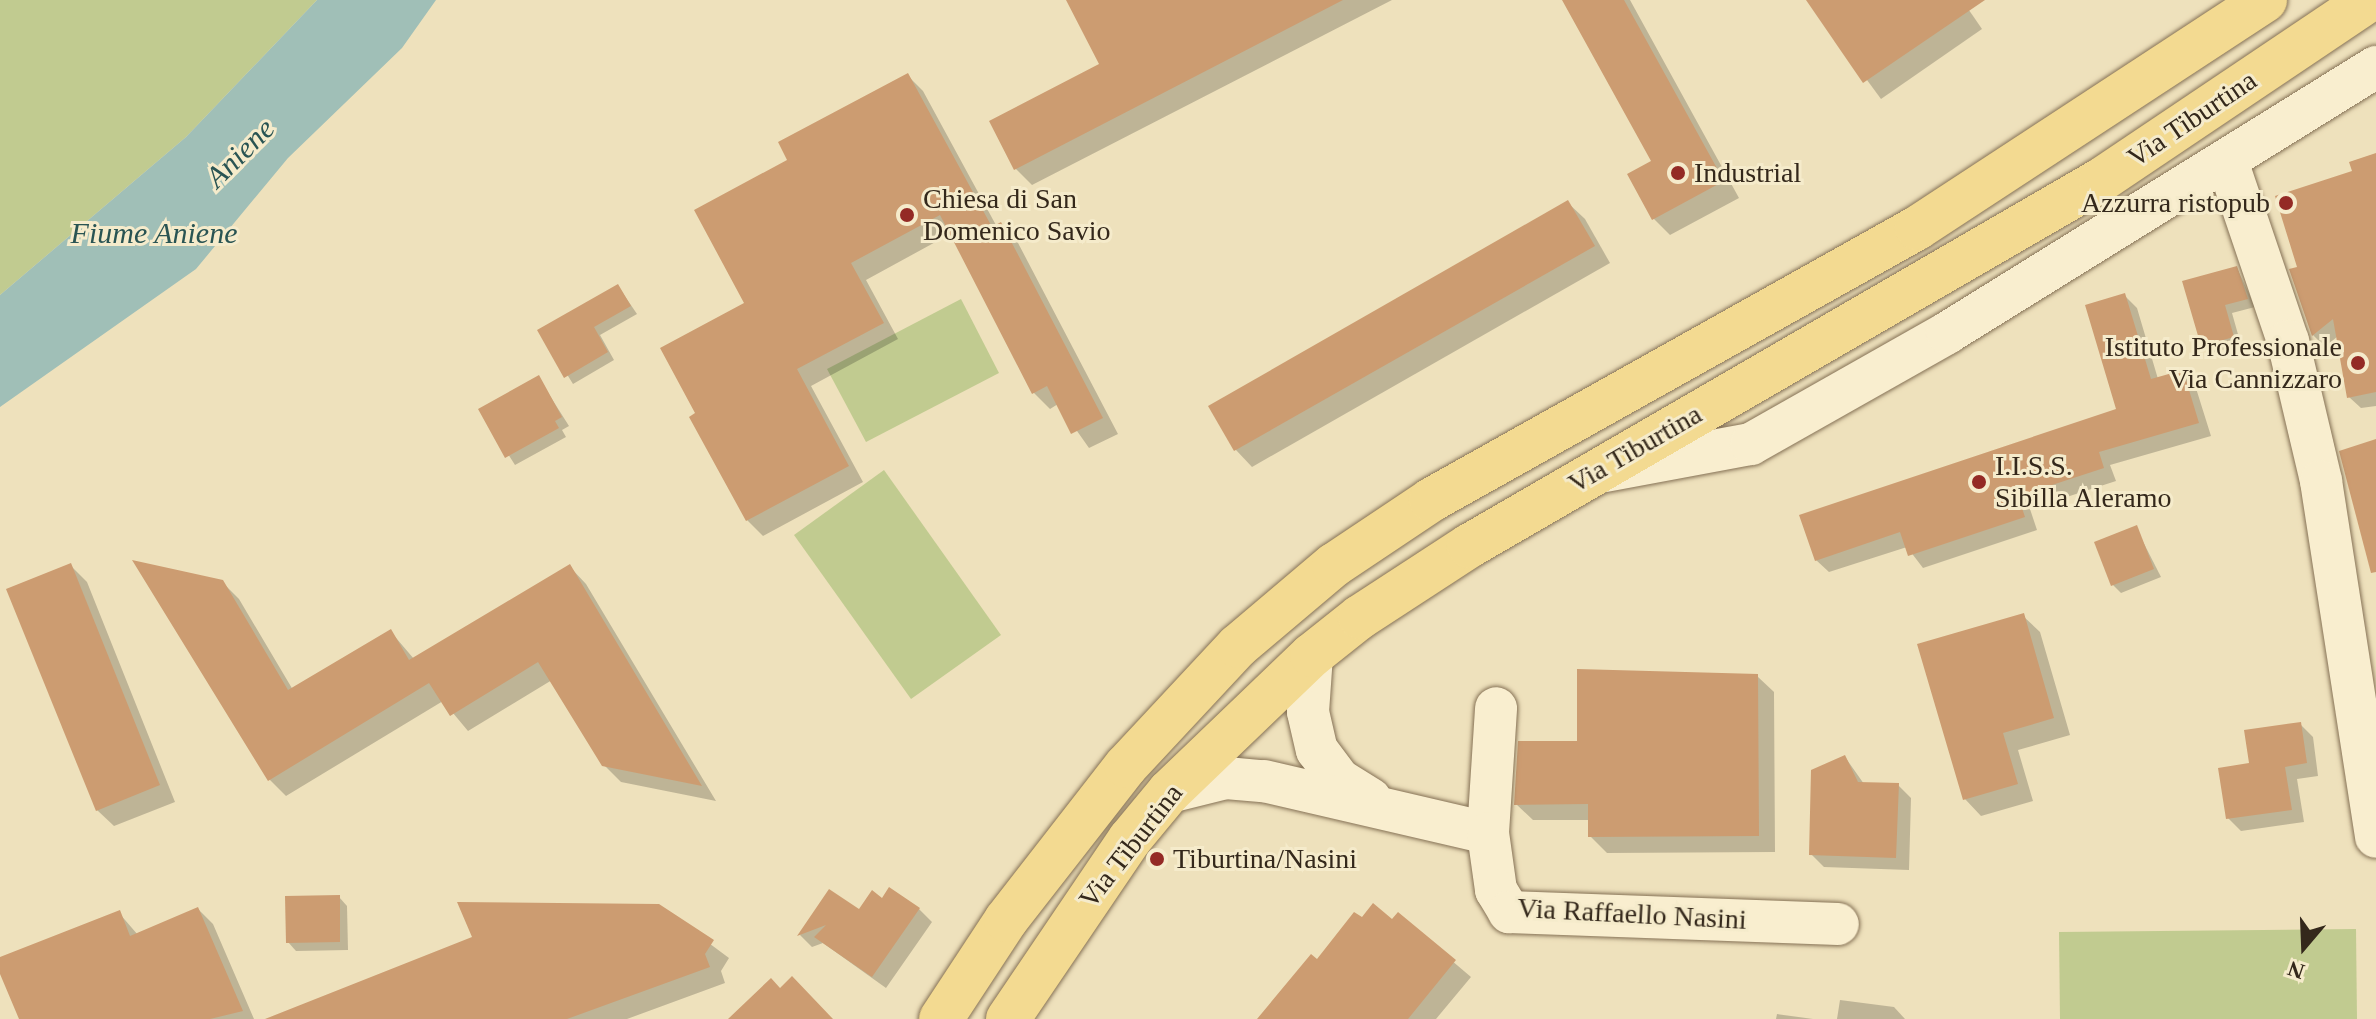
<!DOCTYPE html>
<html>
<head>
<meta charset="utf-8">
<style>
	body { margin:0 }
	#map { position:relative; width:2376px; height:1019px; overflow:hidden; background:#eee1bc; font-family:Georgia,serif }
	div>[style] { position:absolute }
	.green>* { inset:0; background:#c1cb90 }
	.water>* { inset:0; background:#a0bfb7 }
	.shadow>* { inset:0; background:#0003 }
	.building>* { inset:0; background:#cc9c71 }
	.roads { filter:drop-shadow(0 0 2px #857155) drop-shadow(0 0 2px #857155) }
	.minor>* { height:42px; margin:-21px; padding:0 21px; transform-origin:21px; border-radius:21px; background:#f9eecf }
	.major>* { height:44px; margin:-22px; padding:0 22px; transform-origin:22px; border-radius:22px; background:#f3da91 }
	.dots>* { width:22px; height:22px; translate:-50% -50%; box-sizing:border-box; border:4px solid #f5ebcb; border-radius:50% }
	span { translate:-50% -50%; white-space:nowrap; text-align:center; line-height:1.15; -webkit-text-stroke:6px #f5ebcb; paint-order:stroke }
	.street-label { font-size:28px; color:#34281b }
	.poi-label { font-size:28px; color:#34281b }
	.left { translate:0 -50%; text-align:left }
	.right { translate:-100% -50%; text-align:right }
	.water-label { font-size:30px; color:#295453; font-style:italic }
	.north { position:absolute; left:2264px; top:907px; width:80px; height:80px; -webkit-text-stroke:6px #f5ebcb; paint-order:stroke; rotate:199deg; font-size:22px; font-weight:700; line-height:32px; text-align:center; color:#34281b }
	.north::after { content:''; display:block; margin:auto; width:28px; height:36px; background:#34281b; clip-path:polygon(50% 0,100% 100%,50% 72%,0 100%) }
</style>
</head>
<body>
<div id="map">
	<div class="green">
		<i style="clip-path:polygon(0 0,317px 0,186px 137px,0 295px)"></i>
		<i style="clip-path:polygon(961px 299px,999px 373px,866px 442px,827px 369px)"></i>
		<i style="clip-path:polygon(884px 470px,1001px 635px,911px 699px,794px 535px)"></i>
		<i style="clip-path:polygon(2356px 929px,2357px 1019px,2060px 1019px,2059px 932px)"></i>
	</div>
	<div class="water">
		<i style="clip-path:polygon(317px 0,436px 0,402px 48px,288px 158px,196px 269px,0 407px,0 295px,186px 137px)"></i>
	</div>
	<div class="shadow">
		<i style="clip-path:polygon(1068px 0,1392px 0,1032px 185px,1015px 168px,1102px 65px)"></i>
		<i style="clip-path:polygon(1565px 0,1630px 0,1739px 198px,1670px 235px,1654px 219px,1654px 162px)"></i>
		<i style="clip-path:polygon(1808px 0,1962px 0,1982px 29px,1881px 99px)"></i>
		<i style="clip-path:polygon(907px 75px,923px 91px,997px 227px,1017px 241px,1118px 434px,1089px 448px,1058px 404px,1050px 409px,1034px 393px,952px 233px,866px 280px,898px 339px,811px 386px,863px 482px,763px 536px,747px 520px,698px 414px,747px 303px,790px 160px)"></i>
		<i style="clip-path:polygon(2376px 156px,2376px 406px,2361px 408px,2349px 397px,2338px 336px,2325px 347px,2313px 335px,2292px 271px,2300px 268px,2354px 172px)"></i>
		<i style="clip-path:polygon(1568px 203px,1585px 219px,1610px 263px,1252px 467px,1236px 450px,1211px 407px)"></i>
		<i style="clip-path:polygon(2237px 268px,2255px 307px,2232px 313px,2241px 345px,2211px 353px,2202px 345px)"></i>
		<i style="clip-path:polygon(618px 286px,637px 314px,600px 335px,614px 360px,573px 384px,540px 331px)"></i>
		<i style="clip-path:polygon(2124px 295px,2137px 308px,2158px 379px,2183px 372px,2195px 385px,2211px 436px,2110px 465px,2116px 481px,2030px 509px,2037px 530px,1923px 568px,1907px 547px,1829px 572px,1816px 560px,2118px 411px)"></i>
		<i style="clip-path:polygon(538px 377px,569px 426px,562px 430px,566px 437px,515px 465px,480px 410px)"></i>
		<i style="clip-path:polygon(2136px 528px,2161px 577px,2121px 593px,2113px 585px)"></i>
		<i style="clip-path:polygon(70px 565px,87px 582px,175px 802px,114px 826px,97px 810px)"></i>
		<i style="clip-path:polygon(570px 567px,586px 584px,716px 801px,621px 782px,604px 765px,552px 680px,468px 731px,443px 701px,286px 796px,270px 780px,222px 582px,239px 599px,293px 690px,391px 632px,414px 659px)"></i>
		<i style="clip-path:polygon(2023px 616px,2040px 632px,2070px 735px,2018px 750px,2033px 801px,1981px 816px,1965px 799px)"></i>
		<i style="clip-path:polygon(1757px 676px,1774px 692px,1775px 852px,1607px 853px,1590px 836px,1590px 820px,1533px 820px,1516px 804px,1579px 743px)"></i>
		<i style="clip-path:polygon(2300px 724px,2313px 737px,2318px 776px,2297px 779px,2304px 822px,2241px 831px,2228px 818px,2252px 765px)"></i>
		<i style="clip-path:polygon(1845px 757px,1864px 784px,1898px 785px,1911px 798px,1909px 870px,1824px 867px,1811px 854px)"></i>
		<i style="clip-path:polygon(830px 891px,860px 912px,883px 900px,919px 909px,932px 922px,886px 988px,823px 943px,812px 947px,800px 935px)"></i>
		<i style="clip-path:polygon(339px 897px,347px 906px,348px 950px,296px 951px,288px 942px)"></i>
		<i style="clip-path:polygon(659px 906px,729px 958px,721px 971px,725px 983px,627px 1019px,300px 1019px)"></i>
		<i style="clip-path:polygon(198px 909px,213px 924px,254px 1019px,21px 1019px,0 959px,119px 913px,138px 935px)"></i>
		<i style="clip-path:polygon(1398px 915px,1471px 977px,1436px 1019px,1274px 1019px,1318px 962px,1362px 920px,1393px 922px)"></i>
		<i style="clip-path:polygon(1840px 1000px,1894px 1007px,1905px 1019px,1837px 1019px)"></i>
		<i style="clip-path:polygon(1777px 1014px,1813px 1019px,1776px 1019px)"></i>
	</div>
	<div class="building">
		<i style="clip-path:polygon(1066px 0,1343px 0,1014px 170px,989px 121px,1099px 64px)"></i>
		<i style="clip-path:polygon(1562px 0,1624px 0,1724px 181px,1652px 220px,1627px 174px,1651px 161px)"></i>
		<i style="clip-path:polygon(1806px 0,1985px 0,1863px 83px)"></i>
		<i style="clip-path:polygon(908px 73px,992px 227px,1001px 222px,1103px 418px,1071px 434px,1047px 386px,1032px 394px,940px 215px,851px 263px,884px 323px,797px 369px,849px 466px,746px 521px,689px 417px,695px 413px,660px 348px,744px 303px,694px 210px,787px 160px,778px 142px)"></i>
		<i style="clip-path:polygon(2376px 153px,2376px 392px,2347px 398px,2333px 319px,2312px 336px,2289px 269px,2297px 267px,2275px 196px,2352px 171px,2349px 162px)"></i>
		<i style="clip-path:polygon(1568px 200px,1595px 246px,1234px 451px,1208px 406px)"></i>
		<i style="clip-path:polygon(2237px 266px,2248px 299px,2225px 305px,2234px 337px,2201px 346px,2182px 281px)"></i>
		<i style="clip-path:polygon(618px 284px,631px 306px,594px 327px,608px 352px,564px 378px,537px 330px)"></i>
		<i style="clip-path:polygon(2125px 293px,2151px 379px,2183px 370px,2199px 423px,2099px 452px,2104px 468px,2018px 496px,2025px 517px,1908px 556px,1900px 532px,1815px 561px,1799px 515px,2116px 409px,2085px 305px)"></i>
		<i style="clip-path:polygon(539px 375px,562px 417px,555px 421px,559px 428px,505px 458px,478px 409px)"></i>
		<i style="clip-path:polygon(2376px 439px,2376px 572px,2371px 573px,2339px 451px)"></i>
		<i style="clip-path:polygon(2137px 525px,2154px 569px,2111px 586px,2094px 542px)"></i>
		<i style="clip-path:polygon(132px 560px,223px 580px,288px 690px,391px 629px,409px 660px,570px 564px,702px 786px,602px 766px,538px 662px,450px 716px,429px 683px,268px 781px)"></i>
		<i style="clip-path:polygon(71px 563px,160px 785px,96px 811px,6px 589px)"></i>
		<i style="clip-path:polygon(2024px 613px,2054px 718px,2003px 733px,2018px 784px,1963px 800px,1917px 644px)"></i>
		<i style="clip-path:polygon(1577px 669px,1758px 674px,1759px 836px,1588px 837px,1588px 804px,1514px 805px,1518px 741px,1577px 741px)"></i>
		<i style="clip-path:polygon(2301px 722px,2307px 763px,2285px 767px,2292px 810px,2226px 819px,2218px 768px,2249px 763px,2244px 730px)"></i>
		<i style="clip-path:polygon(1845px 755px,1858px 782px,1899px 783px,1896px 858px,1809px 855px,1811px 770px)"></i>
		<i style="clip-path:polygon(889px 887px,920px 908px,872px 977px,814px 937px,826px 925px,797px 936px,829px 889px,859px 909px,872px 890px,882px 898px)"></i>
		<i style="clip-path:polygon(340px 895px,340px 942px,286px 943px,285px 896px)"></i>
		<i style="clip-path:polygon(457px 902px,659px 904px,714px 940px,705px 954px,710px 967px,567px 1019px,265px 1019px,472px 937px)"></i>
		<i style="clip-path:polygon(1373px 903px,1392px 919px,1398px 912px,1456px 960px,1408px 1019px,1257px 1019px,1311px 954px,1317px 959px,1354px 912px,1362px 917px)"></i>
		<i style="clip-path:polygon(198px 907px,243px 1011px,210px 1019px,19px 1019px,0 974px,0 957px,120px 910px,130px 936px)"></i>
		<i style="clip-path:polygon(792px 976px,833px 1019px,728px 1019px,771px 978px,780px 988px)"></i>
	</div>
	<div class="roads">
		<div class="minor">
			<i style="left:2227px;top:161px;width:190px;rotate:71.3deg"></i>
			<i style="left:2288px;top:341px;width:144px;rotate:76.7deg"></i>
			<i style="left:2321px;top:481px;width:360px;rotate:81.2deg"></i>
			<i style="left:1605px;top:471px;width:148px;rotate:-10.5deg"></i>
			<i style="left:1751px;top:444px;width:225px;rotate:-29.5deg"></i>
			<i style="left:1947px;top:333px;width:505px;rotate:-31.8deg"></i>
			<i style="left:1312px;top:655px;width:57px;rotate:94deg"></i>
			<i style="left:1308px;top:712px;width:39px;rotate:77deg"></i>
			<i style="left:1317px;top:750px;width:38px;rotate:53deg"></i>
			<i style="left:1340px;top:780px;width:36px;rotate:32deg"></i>
			<i style="left:1169px;top:792px;width:59px;rotate:-13.8deg"></i>
			<i style="left:1226px;top:778px;width:38px;rotate:5deg"></i>
			<i style="left:1264px;top:781px;width:230px;rotate:13.1deg"></i>
			<i style="left:1488px;top:833px;width:125px;rotate:-86.3deg"></i>
			<i style="left:1488px;top:833px;width:58px;rotate:82deg"></i>
			<i style="left:1496px;top:890px;width:26px;rotate:59deg"></i>
			<i style="left:1509px;top:912px;width:329px;rotate:2.1deg"></i>
		</div>
		<div class="major">
			<i style="left:941px;top:1019px;width:118px;rotate:-56.7deg"></i>
			<i style="left:1006px;top:920px;width:195px;rotate:-52.1deg"></i>
			<i style="left:1126px;top:766px;width:164px;rotate:-47deg"></i>
			<i style="left:1238px;top:646px;width:126px;rotate:-40.2deg"></i>
			<i style="left:1334px;top:565px;width:117px;rotate:-33.8deg"></i>
			<i style="left:1431px;top:500px;width:557px;rotate:-29.23deg"></i>
			<i style="left:1917px;top:228px;width:416px;rotate:-33.2deg"></i>
			<i style="left:1008px;top:1019px;width:217px;rotate:-55.9deg"></i>
			<i style="left:1130px;top:839px;width:61px;rotate:-50.3deg"></i>
			<i style="left:1169px;top:792px;width:198px;rotate:-43.8deg"></i>
			<i style="left:1312px;top:655px;width:61px;rotate:-38.4deg"></i>
			<i style="left:1360px;top:617px;width:130px;rotate:-33.1deg"></i>
			<i style="left:1469px;top:546px;width:730px;rotate:-30.08deg"></i>
			<i style="left:2101px;top:180px;width:323px;rotate:-33.9deg"></i>
		</div>
	</div>
	<div class="dots">
		<i style="left:1678px;top:173px;background:#942a25"></i>
		<i style="left:2286px;top:203px;background:#942a25"></i>
		<i style="left:907px;top:215px;background:#942a25"></i>
		<i style="left:2358px;top:363px;background:#942a25"></i>
		<i style="left:1979px;top:482px;background:#942a25"></i>
		<i style="left:1157px;top:859px;background:#942a25"></i>
	</div>
	<div class="street-label">
		<span style="left:2192px;top:119px;rotate:-34deg">Via Tiburtina</span>
		<span style="left:1635px;top:449px;rotate:-30deg">Via Tiburtina</span>
		<span style="left:1131px;top:846px;rotate:-52deg">Via Tiburtina</span>
		<span style="left:1632px;top:914px;rotate:3deg">Via Raffaello Nasini</span>
	</div>
	<div class="poi-label">
		<span class="left" style="left:1694px;top:173px">Industrial</span>
		<span class="left" style="left:923px;top:215px">Chiesa di San<br>Domenico Savio</span>
		<span class="right" style="left:2270px;top:203px">Azzurra ristopub</span>
		<span class="right" style="left:2342px;top:363px">Istituto Professionale<br>Via Cannizzaro</span>
		<span class="left" style="left:1995px;top:482px">I.I.S.S.<br>Sibilla Aleramo</span>
		<span class="left" style="left:1173px;top:859px">Tiburtina/Nasini</span>
	</div>
	<div class="water-label">
		<span style="left:240px;top:153px;rotate:-45deg">Aniene</span>
		<span style="left:154px;top:233px">Fiume Aniene</span>
	</div>
	<div class="north">N</div>
</div>
</body>
</html>
